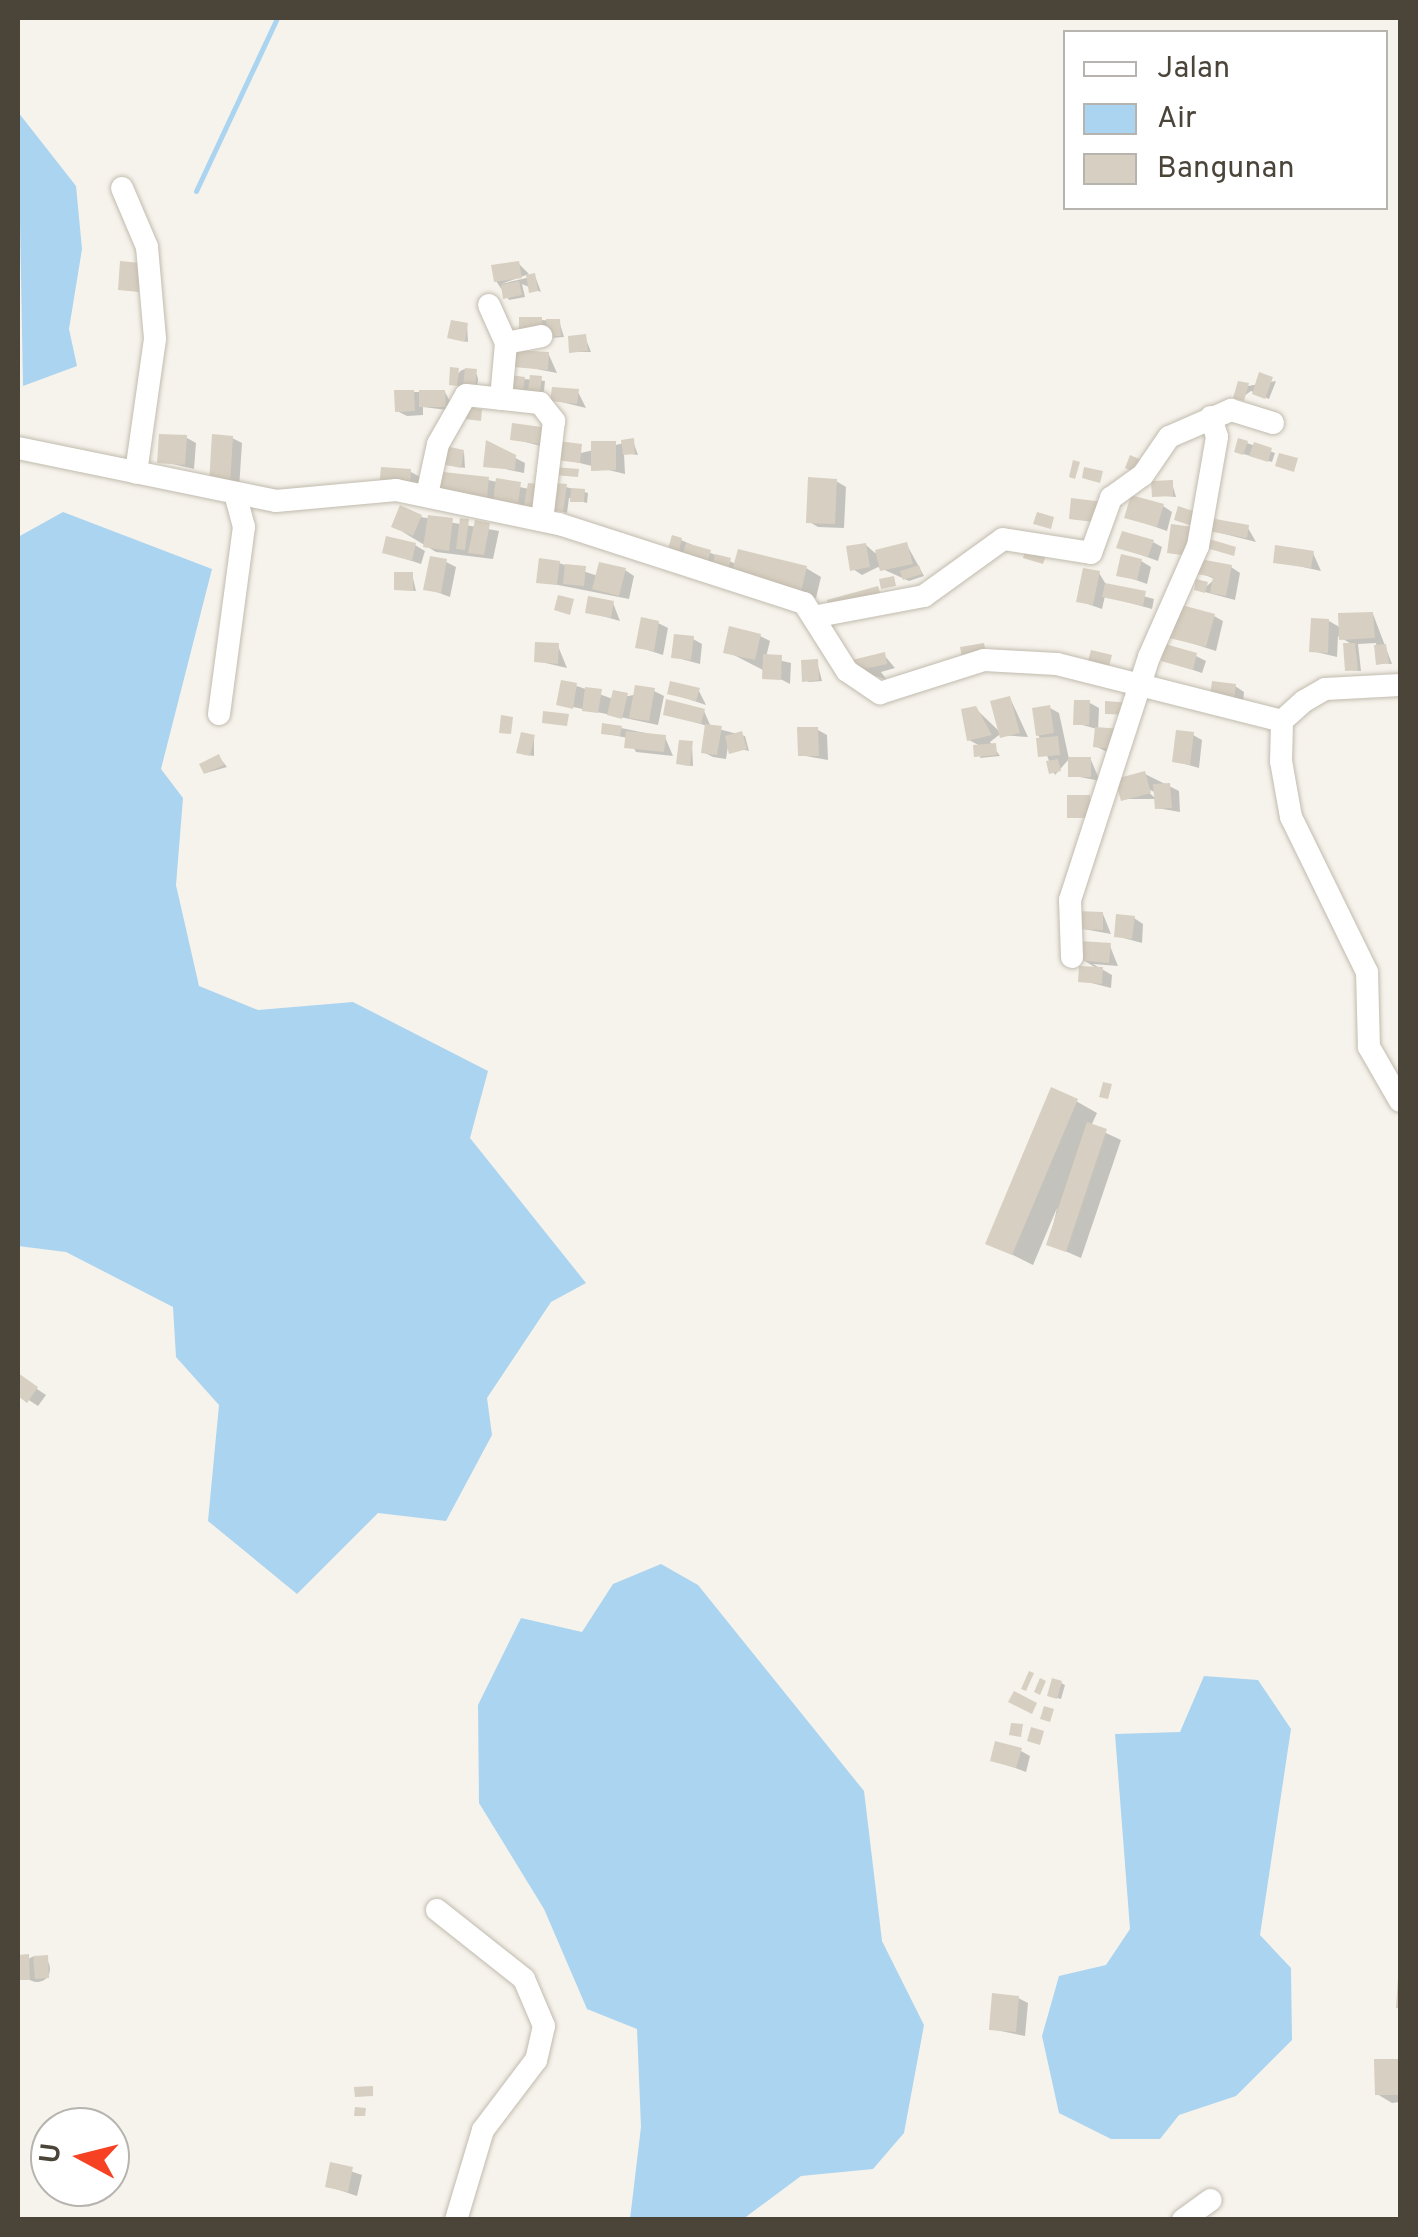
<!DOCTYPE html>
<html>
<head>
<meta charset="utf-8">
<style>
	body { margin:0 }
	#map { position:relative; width:1418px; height:2237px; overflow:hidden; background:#f6f3ec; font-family:Overpass,sans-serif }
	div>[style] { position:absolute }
	.water>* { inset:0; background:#abd4f0 }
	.shadow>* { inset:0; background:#0003 }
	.round { border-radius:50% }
	.stream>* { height:5px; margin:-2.5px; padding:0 2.5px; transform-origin:2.5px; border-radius:2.5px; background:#abd4f0 }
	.building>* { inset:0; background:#d7cfc1 }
	.roads { filter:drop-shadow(0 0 2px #c1bbae) drop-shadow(0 0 2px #c1bbae) }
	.minor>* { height:22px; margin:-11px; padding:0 11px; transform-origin:11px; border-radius:11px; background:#fff }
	span { translate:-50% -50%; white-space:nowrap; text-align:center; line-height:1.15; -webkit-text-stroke:8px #fff; paint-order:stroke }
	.frame { position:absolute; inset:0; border:20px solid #4a4439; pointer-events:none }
	.legend { position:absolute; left:1063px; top:30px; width:325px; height:180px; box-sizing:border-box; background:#fff; border:2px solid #b7b4b0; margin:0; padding:12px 18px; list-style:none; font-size:30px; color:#4a4439 }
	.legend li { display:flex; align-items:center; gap:20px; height:50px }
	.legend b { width:50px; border:2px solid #b7b4b0 }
	.north { position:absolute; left:30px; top:2107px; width:100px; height:100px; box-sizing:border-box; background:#fff; border:2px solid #b7b4b0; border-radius:50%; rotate:277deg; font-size:28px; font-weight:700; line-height:40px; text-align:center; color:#4a4439 }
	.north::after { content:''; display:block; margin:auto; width:35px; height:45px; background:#f64122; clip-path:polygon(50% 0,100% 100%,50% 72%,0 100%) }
</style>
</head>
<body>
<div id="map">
	<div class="water">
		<i style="clip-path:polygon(18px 112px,76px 186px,82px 249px,69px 329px,77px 366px,23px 386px)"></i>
		<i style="clip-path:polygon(63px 512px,212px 569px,161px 769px,183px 798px,176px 885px,199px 986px,258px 1010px,353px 1002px,488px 1071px,470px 1138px,586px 1283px,551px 1302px,487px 1398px,492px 1435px,446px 1521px,378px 1513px,297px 1594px,208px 1521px,219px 1405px,176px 1357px,173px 1307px,66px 1252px,18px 1246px,18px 537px)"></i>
		<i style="clip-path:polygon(661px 1564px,698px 1585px,864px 1791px,882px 1941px,924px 2025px,904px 2133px,873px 2169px,801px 2176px,743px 2219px,630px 2219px,641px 2127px,637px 2029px,587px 2009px,544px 1909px,479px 1803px,478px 1705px,521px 1618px,582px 1632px,613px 1584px)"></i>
		<i style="clip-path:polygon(1204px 1676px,1258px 1680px,1291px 1729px,1260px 1935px,1291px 1968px,1292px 2040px,1236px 2096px,1179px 2115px,1160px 2139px,1111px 2139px,1059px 2113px,1042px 2036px,1059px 1976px,1106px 1965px,1130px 1929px,1115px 1734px,1180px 1732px)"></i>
	</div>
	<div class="shadow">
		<i style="clip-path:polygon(518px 263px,529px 274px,501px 284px,535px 276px,541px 292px,522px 284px,525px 297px,509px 300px,496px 281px)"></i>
		<i style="clip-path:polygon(522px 319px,559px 321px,564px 337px,550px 338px)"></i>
		<i style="clip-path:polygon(467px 325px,468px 342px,454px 339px)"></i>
		<i style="clip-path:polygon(585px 337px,591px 352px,572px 352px)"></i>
		<i style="clip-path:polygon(549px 355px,557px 373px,516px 365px)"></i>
		<i class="round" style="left:456px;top:369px;width:22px;height:22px"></i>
		<i style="clip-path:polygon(524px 379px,545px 381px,543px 401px,514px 398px)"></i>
		<i style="clip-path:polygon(1276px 381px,1269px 399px,1251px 391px,1240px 399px,1248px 386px)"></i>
		<i style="clip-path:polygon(413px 392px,445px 392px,455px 411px,423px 407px,423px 415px,407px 416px,397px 411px)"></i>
		<i style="clip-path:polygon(578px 392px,586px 408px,553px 400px)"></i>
		<i style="clip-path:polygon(551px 434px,549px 448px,513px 439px)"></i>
		<i style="clip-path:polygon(187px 438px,196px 443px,194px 469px,160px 461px)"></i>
		<i style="clip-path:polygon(232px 438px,242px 443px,239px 489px,221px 487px)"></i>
		<i style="clip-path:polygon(633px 441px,638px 455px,624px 453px,625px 474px,559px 458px)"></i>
		<i style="clip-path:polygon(1247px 443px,1275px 453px,1272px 462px,1240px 453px)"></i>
		<i style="clip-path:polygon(488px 444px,525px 463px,524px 473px,486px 465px)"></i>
		<i style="clip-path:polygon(464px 452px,465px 468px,448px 465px)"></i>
		<i style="clip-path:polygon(411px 472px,420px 477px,419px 494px,391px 491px)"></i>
		<i style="clip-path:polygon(488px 480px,529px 489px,538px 512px,435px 489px)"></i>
		<i style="clip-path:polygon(836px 481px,846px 487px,844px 528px,818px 527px,808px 521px)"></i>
		<i style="clip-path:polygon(1172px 483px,1176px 497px,1154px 495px)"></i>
		<i style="clip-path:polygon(566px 487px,588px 493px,587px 503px,569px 498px,567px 513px,553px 509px)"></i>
		<i style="clip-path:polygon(1163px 506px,1172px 512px,1167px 531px,1127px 517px)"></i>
		<i style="clip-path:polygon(421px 517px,499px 531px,493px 559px,436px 552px,403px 532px)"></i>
		<i style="clip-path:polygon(1248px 528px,1256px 542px,1205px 529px)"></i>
		<i style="clip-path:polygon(681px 540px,736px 564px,806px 568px,821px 577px,816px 598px,673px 557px)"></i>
		<i style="clip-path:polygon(1153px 542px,1162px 547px,1158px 561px,1119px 547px)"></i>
		<i style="clip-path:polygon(415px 545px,425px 551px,421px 564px,385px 552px)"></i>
		<i style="clip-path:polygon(866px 545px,875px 553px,907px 545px,924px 576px,909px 581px,878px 567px,862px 575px,853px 569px)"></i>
		<i style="clip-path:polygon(1313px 553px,1321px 571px,1275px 561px)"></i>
		<i style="clip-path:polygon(1141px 561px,1151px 567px,1147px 584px,1119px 574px)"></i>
		<i style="clip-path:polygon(446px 562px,456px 567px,450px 597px,426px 588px)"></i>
		<i style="clip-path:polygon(559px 563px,598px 576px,625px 570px,634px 576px,629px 599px,538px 581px)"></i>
		<i style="clip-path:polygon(1231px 567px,1240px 573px,1235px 600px,1201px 591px,1215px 579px,1200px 573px)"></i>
		<i style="clip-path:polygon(1099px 573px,1107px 586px,1154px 599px,1152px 609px,1105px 596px,1102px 609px,1079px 601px)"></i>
		<i style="clip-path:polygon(412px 574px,416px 591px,397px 589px)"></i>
		<i style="clip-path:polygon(613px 603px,620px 621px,588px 612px)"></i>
		<i style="clip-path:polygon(1373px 614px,1392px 664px,1378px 663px,1376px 643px,1358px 644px,1361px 671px,1347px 670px,1353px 645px,1338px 636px,1337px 657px,1312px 651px,1329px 621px,1341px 628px)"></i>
		<i style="clip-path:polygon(1214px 616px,1223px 621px,1216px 651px,1172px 637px)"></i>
		<i style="clip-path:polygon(658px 623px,668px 628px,663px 655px,638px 647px)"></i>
		<i style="clip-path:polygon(760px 636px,770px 641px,766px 657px,791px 663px,790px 684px,726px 651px)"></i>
		<i style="clip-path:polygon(693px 639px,702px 644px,700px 664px,674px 657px)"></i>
		<i style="clip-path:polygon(558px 646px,567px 668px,537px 661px)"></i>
		<i style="clip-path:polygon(884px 655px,895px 668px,881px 672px,887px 680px,857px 670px)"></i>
		<i style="clip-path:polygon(1196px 656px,1206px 661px,1202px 673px,1163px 660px)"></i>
		<i style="clip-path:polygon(817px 662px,822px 681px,809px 682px,805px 680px)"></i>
		<i style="clip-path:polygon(577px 686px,613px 699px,654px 691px,664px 696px,658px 725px,559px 704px)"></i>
		<i style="clip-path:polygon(1235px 686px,1244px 692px,1242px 711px,1222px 709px)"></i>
		<i style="clip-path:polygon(699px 691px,706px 705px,670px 693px)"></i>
		<i style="clip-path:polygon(1010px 698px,1028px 737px,999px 735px,990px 742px,1000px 756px,980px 758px,982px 747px,969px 740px,976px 709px,1001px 733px)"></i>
		<i style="clip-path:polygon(1090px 703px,1099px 708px,1098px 730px,1131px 737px,1130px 753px,1105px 751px,1095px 746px,1097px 729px,1075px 723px)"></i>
		<i style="clip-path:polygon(1050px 708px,1059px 713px,1069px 759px,1055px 775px,1038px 734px)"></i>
		<i style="clip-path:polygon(704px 711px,711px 727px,745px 736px,749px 751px,728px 746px,726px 759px,713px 757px,703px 752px,707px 726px,665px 713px)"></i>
		<i style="clip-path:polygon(621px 728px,665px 737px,673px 756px,636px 752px,628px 738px,607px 734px)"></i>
		<i style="clip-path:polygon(818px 730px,827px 735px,828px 760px,800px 755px)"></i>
		<i style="clip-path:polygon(1193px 735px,1202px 740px,1199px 768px,1174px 761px)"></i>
		<i style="clip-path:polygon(534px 737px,534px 756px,522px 754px)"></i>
		<i style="clip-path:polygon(692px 744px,693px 766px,683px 765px,679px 763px)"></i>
		<i style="clip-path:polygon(219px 757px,227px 767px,206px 773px)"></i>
		<i style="clip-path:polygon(1091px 760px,1100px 781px,1070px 775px)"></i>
		<i style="clip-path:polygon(1145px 774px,1179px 791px,1180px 812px,1157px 808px,1156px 793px,1141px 785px,1156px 799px,1123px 799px)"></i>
		<i style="clip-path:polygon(1103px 914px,1111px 934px,1078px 928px)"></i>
		<i style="clip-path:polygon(1134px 918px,1143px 924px,1142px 943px,1116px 936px)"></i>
		<i style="clip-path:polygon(1110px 946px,1118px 966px,1093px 964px,1112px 975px,1111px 988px,1080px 980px,1100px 970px,1081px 959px)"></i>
		<i style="clip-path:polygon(1076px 1101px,1097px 1113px,1091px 1126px,1121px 1140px,1081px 1258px,1049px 1244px,1057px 1208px,1033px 1265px,989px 1243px)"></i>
		<i style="clip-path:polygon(19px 1377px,46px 1395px,38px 1406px,18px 1393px)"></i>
		<i style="clip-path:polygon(1061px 1683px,1065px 1685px,1061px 1699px,1054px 1697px)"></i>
		<i style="clip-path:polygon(1021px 1751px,1030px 1756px,1026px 1772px,993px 1760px)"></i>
		<i class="round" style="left:24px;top:1956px;width:26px;height:26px"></i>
		<i style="clip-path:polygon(1018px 1998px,1028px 2003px,1025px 2036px,991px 2029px)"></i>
		<i style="clip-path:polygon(1400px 2061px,1400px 2102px,1392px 2103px,1377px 2094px,1377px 2062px)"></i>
		<i style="clip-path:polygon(332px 2165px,362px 2175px,357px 2196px,327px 2186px)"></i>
	</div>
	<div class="stream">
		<i style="left:196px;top:191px;width:191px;rotate:-64.9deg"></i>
	</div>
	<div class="building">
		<i style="clip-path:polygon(120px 261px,141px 263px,139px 292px,118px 290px)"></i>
		<i style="clip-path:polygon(519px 261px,522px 278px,494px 282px,491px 265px)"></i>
		<i style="clip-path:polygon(535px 273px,538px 291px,529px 293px,526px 275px)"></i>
		<i style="clip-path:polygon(519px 281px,522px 295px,503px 299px,501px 285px)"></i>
		<i style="clip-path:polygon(519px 317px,542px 317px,541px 336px,519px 335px)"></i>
		<i style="clip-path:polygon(546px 319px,560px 319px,561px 336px,547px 337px)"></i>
		<i style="clip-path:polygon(451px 320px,468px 323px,465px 342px,447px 338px)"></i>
		<i style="clip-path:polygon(586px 334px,588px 351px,569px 353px,568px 336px)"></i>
		<i style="clip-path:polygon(515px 350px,549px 352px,548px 370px,513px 367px)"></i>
		<i style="clip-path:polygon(450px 367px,459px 368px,457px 386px,449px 385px)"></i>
		<i style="clip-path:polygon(465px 368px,477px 369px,475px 389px,463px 387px)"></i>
		<i style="clip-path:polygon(1259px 372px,1273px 377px,1265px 399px,1252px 394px)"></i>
		<i style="clip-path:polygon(510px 375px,525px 377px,522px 399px,508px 397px)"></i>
		<i style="clip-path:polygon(530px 375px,542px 376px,539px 400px,527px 399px)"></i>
		<i style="clip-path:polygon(1238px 381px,1249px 383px,1244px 401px,1233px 398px)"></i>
		<i style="clip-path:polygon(552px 387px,579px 389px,577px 404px,550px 401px)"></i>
		<i style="clip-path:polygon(394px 390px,414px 390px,415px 411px,395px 412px)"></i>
		<i style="clip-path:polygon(419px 390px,445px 390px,446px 407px,419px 407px)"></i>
		<i style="clip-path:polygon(467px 407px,482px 409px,481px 421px,465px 419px)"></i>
		<i style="clip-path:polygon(512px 423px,542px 427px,540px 444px,510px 440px)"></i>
		<i style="clip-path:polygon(159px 434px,187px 435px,185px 465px,157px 463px)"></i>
		<i style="clip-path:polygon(212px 434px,233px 436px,230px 485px,209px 483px)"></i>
		<i style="clip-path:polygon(634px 438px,635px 454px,623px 455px,621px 440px)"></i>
		<i style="clip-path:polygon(1238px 438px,1248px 441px,1243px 455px,1234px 452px)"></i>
		<i style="clip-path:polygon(486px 440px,516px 455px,515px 470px,483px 467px)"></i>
		<i style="clip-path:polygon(558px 441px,582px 444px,580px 463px,556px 460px)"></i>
		<i style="clip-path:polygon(591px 441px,616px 441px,616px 470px,591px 471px)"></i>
		<i style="clip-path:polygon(1254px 442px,1272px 448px,1268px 462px,1249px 456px)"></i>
		<i style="clip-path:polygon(445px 446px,464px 450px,461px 468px,441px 464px)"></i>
		<i style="clip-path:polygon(1279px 453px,1298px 458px,1294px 472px,1275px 466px)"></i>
		<i style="clip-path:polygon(1130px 455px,1144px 461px,1139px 474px,1125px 468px)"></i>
		<i style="clip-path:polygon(1073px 460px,1080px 462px,1075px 479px,1069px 477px)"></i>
		<i style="clip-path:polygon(381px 467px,411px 469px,410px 490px,379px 487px)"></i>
		<i style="clip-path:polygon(554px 467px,579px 469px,578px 477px,553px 475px)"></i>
		<i style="clip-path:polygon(1084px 467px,1103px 471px,1100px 483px,1082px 478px)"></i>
		<i style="clip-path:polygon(434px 471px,489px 477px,487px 498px,432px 491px)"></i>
		<i style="clip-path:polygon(808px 477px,837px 479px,835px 524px,806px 523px)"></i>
		<i style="clip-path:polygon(496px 478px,521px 482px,518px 504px,493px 501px)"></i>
		<i style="clip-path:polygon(1173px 480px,1173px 496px,1152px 497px,1151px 481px)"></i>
		<i style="clip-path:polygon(528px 483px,538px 484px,534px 511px,523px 510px)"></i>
		<i style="clip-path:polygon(554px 483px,567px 484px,563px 512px,550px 510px)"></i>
		<i style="clip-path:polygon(571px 488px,585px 489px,584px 502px,570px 502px)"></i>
		<i style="clip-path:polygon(1131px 495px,1164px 504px,1157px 527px,1124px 518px)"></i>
		<i style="clip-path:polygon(1071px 498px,1104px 502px,1102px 523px,1069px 519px)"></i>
		<i style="clip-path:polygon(400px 505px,422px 515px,413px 536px,391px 527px)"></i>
		<i style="clip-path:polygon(1178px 506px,1196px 512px,1192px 526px,1174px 520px)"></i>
		<i style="clip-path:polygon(1037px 512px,1054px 517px,1051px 529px,1033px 524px)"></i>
		<i style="clip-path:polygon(428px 515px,453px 518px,449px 551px,423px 547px)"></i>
		<i style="clip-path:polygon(1204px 517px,1249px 525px,1247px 538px,1202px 530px)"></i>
		<i style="clip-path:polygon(460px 518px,469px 519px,465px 550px,456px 549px)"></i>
		<i style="clip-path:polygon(475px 520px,490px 523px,484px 555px,468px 553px)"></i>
		<i style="clip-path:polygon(1171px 524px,1193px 527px,1188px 556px,1167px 553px)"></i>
		<i style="clip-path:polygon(1122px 531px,1154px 540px,1148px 557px,1116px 548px)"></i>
		<i style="clip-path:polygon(672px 535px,682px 538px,677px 559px,666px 556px)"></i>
		<i style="clip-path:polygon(386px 536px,416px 543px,412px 561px,382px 553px)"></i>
		<i style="clip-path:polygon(1206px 538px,1236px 547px,1234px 556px,1203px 547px)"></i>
		<i style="clip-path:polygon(907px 542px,913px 564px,880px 571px,875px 550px)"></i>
		<i style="clip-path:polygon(686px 543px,711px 550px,706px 568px,681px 561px)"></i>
		<i style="clip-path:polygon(866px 543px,870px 567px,850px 571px,846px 546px)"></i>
		<i style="clip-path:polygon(1027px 543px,1048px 549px,1043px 564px,1023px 558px)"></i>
		<i style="clip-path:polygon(1275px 545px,1314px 551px,1311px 568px,1273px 563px)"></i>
		<i style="clip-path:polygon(738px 549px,807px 566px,801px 592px,731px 574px)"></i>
		<i style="clip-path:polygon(715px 554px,731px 558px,727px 576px,711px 572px)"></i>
		<i style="clip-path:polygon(1121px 554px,1142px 559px,1137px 580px,1116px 576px)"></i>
		<i style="clip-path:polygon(430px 556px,447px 559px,441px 593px,423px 590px)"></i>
		<i style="clip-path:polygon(539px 558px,560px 561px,557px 585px,536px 583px)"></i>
		<i style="clip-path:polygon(1200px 559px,1232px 565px,1226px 596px,1210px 593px,1213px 577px,1197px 574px)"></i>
		<i style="clip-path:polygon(599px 562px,626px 568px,619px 596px,592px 589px)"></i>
		<i style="clip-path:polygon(565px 564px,586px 566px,584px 586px,563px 584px)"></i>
		<i style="clip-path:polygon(919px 565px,922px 574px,903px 580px,900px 571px)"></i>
		<i style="clip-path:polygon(1083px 568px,1100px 571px,1093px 605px,1076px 602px)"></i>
		<i style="clip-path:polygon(394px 572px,413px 572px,413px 591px,394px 590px)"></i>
		<i style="clip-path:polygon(894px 576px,896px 586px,881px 589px,879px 579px)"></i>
		<i style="clip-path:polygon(1196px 579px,1208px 582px,1205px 593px,1194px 590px)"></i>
		<i style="clip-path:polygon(1105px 583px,1146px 591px,1143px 606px,1102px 597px)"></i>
		<i style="clip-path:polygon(878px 586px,882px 599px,831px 614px,827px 600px)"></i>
		<i style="clip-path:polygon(558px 595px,574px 599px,570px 615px,554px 610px)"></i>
		<i style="clip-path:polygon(588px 596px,614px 601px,611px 618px,585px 613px)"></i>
		<i style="clip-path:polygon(1178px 604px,1215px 614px,1206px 647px,1169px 638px)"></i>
		<i style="clip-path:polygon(1373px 612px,1375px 638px,1339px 640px,1338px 613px)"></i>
		<i style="clip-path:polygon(641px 617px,659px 621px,654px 651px,635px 648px)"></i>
		<i style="clip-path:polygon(1311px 618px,1329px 619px,1328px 653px,1309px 652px)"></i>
		<i style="clip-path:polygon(729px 626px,761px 634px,755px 660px,723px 653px)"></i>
		<i style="clip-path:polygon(674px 634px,694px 636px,691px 660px,671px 658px)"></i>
		<i style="clip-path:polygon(535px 642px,559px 643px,558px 664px,534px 662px)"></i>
		<i style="clip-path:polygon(984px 643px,987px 658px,963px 663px,960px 647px)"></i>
		<i style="clip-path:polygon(1343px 643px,1355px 643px,1358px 670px,1345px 671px)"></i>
		<i style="clip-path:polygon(1165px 644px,1197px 653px,1193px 670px,1161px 661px)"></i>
		<i style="clip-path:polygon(1386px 644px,1389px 663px,1376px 665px,1374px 645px)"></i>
		<i style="clip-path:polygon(1091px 650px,1112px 655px,1108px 670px,1087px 665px)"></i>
		<i style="clip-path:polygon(885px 652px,887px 664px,854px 671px,852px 660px)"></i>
		<i style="clip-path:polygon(763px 654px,782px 655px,781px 680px,762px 679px)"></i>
		<i style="clip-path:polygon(818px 659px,819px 680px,802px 682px,801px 660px)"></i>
		<i style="clip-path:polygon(561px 680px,577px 683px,573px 709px,556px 705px)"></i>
		<i style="clip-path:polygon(670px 681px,700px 688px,696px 701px,667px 694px)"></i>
		<i style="clip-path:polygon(1212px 681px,1236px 684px,1233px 707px,1209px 705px)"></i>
		<i style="clip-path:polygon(635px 685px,655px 688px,649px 721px,629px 718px)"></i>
		<i style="clip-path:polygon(585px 687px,602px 689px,598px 713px,582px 711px)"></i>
		<i style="clip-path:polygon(613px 690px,628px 693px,622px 719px,607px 715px)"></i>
		<i style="clip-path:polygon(1010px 696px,1020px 733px,1000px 738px,990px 701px)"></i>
		<i style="clip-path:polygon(666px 699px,705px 709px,701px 724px,663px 715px)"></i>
		<i style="clip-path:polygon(1074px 700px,1090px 700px,1089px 725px,1073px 725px)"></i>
		<i style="clip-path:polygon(1105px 701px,1132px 703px,1132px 715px,1105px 714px)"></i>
		<i style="clip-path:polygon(1050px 705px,1054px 733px,1036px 736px,1032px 708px)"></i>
		<i style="clip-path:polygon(976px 706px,992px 735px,967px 741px,961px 709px)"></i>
		<i style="clip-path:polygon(543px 711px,569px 714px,567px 726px,542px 723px)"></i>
		<i style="clip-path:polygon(501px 715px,513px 717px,511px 734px,499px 733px)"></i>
		<i style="clip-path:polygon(602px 723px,622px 726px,620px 736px,601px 734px)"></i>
		<i style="clip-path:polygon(705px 724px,722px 726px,717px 755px,701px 753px)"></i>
		<i style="clip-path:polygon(797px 727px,818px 727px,819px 756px,798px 756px)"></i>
		<i style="clip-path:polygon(1095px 727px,1122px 729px,1121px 750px,1093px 747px)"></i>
		<i style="clip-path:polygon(1176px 730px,1194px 732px,1190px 765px,1172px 762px)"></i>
		<i style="clip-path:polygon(626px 731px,666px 735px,664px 752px,624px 748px)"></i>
		<i style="clip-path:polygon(742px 731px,747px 749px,729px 754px,725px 736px)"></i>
		<i style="clip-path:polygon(521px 732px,535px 735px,530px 756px,516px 753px)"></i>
		<i style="clip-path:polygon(1058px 736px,1060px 755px,1038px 757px,1036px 738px)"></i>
		<i style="clip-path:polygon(679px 740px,693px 741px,690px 766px,676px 764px)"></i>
		<i style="clip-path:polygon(996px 743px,997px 755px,974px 757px,973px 745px)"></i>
		<i style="clip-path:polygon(219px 754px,224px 765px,204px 774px,199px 764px)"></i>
		<i style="clip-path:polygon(1068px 757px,1091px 757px,1091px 777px,1068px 777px)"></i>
		<i style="clip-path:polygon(1058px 759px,1061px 771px,1049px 774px,1046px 761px)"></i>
		<i style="clip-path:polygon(1145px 771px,1151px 793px,1121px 801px,1115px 779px)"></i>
		<i style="clip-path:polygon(1170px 783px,1172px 808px,1155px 809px,1153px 784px)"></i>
		<i style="clip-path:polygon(1067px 795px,1090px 795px,1091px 818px,1067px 818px)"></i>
		<i style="clip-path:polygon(1076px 911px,1103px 912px,1103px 930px,1076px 929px)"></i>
		<i style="clip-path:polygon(1116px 914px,1135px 916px,1132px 939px,1114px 937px)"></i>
		<i style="clip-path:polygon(1080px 941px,1111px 943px,1109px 963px,1079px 960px)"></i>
		<i style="clip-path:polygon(1079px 966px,1103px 967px,1102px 984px,1078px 982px)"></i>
		<i style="clip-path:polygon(1103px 1082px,1112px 1084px,1108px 1099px,1099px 1097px)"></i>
		<i style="clip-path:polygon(1051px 1087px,1078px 1099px,1012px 1255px,985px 1244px)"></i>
		<i style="clip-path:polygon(1087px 1122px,1107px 1129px,1066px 1252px,1046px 1245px)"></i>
		<i style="clip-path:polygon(18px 1373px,38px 1387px,27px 1403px,18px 1396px)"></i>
		<i style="clip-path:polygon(1029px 1671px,1034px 1673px,1026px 1691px,1021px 1689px)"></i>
		<i style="clip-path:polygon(1040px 1678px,1046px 1681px,1040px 1695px,1034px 1692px)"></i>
		<i style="clip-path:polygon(1052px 1678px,1062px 1681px,1057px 1699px,1047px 1696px)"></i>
		<i style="clip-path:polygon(1014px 1691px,1037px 1703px,1032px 1714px,1008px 1702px)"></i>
		<i style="clip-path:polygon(1044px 1706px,1054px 1709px,1050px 1722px,1040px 1719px)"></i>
		<i style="clip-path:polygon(1011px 1723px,1023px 1724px,1021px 1737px,1009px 1735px)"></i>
		<i style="clip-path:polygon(1031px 1727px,1044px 1731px,1040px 1745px,1027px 1741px)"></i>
		<i style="clip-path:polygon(995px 1741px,1022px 1748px,1016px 1768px,990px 1761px)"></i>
		<i style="clip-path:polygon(29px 1954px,30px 1980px,19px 1980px,18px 1955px)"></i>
		<i style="clip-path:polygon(48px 1955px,49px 1978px,35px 1979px,33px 1956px)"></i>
		<i style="clip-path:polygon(1398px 1978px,1400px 1978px,1400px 2008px,1396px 2008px)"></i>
		<i style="clip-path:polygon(992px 1993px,1019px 1996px,1016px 2032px,989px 2030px)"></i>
		<i style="clip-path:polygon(1374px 2059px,1400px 2059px,1400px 2095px,1375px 2095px)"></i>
		<i style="clip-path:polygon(373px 2086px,373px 2096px,355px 2097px,354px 2087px)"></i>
		<i style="clip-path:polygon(355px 2107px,366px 2108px,365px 2116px,354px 2116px)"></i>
		<i style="clip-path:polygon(330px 2162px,353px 2167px,348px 2192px,325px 2187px)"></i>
	</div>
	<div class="roads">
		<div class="minor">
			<i style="left:122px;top:188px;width:64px;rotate:67deg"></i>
			<i style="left:147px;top:247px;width:92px;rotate:85deg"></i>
			<i style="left:155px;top:339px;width:135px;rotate:98.1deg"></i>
			<i style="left:489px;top:305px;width:42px;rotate:65.9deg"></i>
			<i style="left:501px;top:399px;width:56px;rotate:-84.9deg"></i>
			<i style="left:506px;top:343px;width:36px;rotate:-11deg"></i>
			<i style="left:18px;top:448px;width:263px;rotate:11.6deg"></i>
			<i style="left:276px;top:501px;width:121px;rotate:-5.2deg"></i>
			<i style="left:396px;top:490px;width:167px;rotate:11.8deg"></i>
			<i style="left:559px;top:524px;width:257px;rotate:17.9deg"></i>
			<i style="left:804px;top:603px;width:80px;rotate:57.7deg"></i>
			<i style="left:847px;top:671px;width:40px;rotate:34deg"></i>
			<i style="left:880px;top:693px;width:109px;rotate:-17.6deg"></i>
			<i style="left:984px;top:660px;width:73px;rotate:3.1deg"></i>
			<i style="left:1057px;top:664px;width:232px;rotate:14.2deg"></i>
			<i style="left:427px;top:495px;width:52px;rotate:-77.8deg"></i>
			<i style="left:438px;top:444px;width:56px;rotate:-60.3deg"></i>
			<i style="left:466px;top:395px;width:74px;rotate:6.2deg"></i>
			<i style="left:540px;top:403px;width:23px;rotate:52deg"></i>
			<i style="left:554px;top:421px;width:100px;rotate:96.9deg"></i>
			<i style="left:818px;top:616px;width:108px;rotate:-10.7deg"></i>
			<i style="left:924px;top:596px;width:97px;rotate:-35.8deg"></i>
			<i style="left:1003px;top:539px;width:89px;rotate:9deg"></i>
			<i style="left:1091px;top:553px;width:59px;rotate:-70deg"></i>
			<i style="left:1111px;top:498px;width:39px;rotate:-36deg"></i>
			<i style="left:1143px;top:475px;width:46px;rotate:-55.6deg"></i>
			<i style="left:1169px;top:437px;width:68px;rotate:-23.5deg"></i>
			<i style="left:1231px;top:410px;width:44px;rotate:17.2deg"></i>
			<i style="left:1400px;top:685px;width:75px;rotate:176.9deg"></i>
			<i style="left:1325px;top:689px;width:24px;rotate:150deg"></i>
			<i style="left:1304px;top:701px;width:30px;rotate:138deg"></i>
			<i style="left:1282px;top:721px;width:40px;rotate:91.4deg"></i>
			<i style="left:1281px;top:761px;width:57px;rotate:79.9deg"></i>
			<i style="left:1291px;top:817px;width:173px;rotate:63.9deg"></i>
			<i style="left:1367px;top:972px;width:75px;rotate:88.5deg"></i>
			<i style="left:1369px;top:1047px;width:62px;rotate:60.1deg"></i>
			<i style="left:219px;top:714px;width:189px;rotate:-82.4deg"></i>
			<i style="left:244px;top:527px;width:35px;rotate:-105deg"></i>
			<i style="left:1072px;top:957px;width:57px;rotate:-92deg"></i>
			<i style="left:1070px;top:900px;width:256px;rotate:-72deg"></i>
			<i style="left:1149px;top:657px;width:121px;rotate:-66.2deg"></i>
			<i style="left:1198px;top:546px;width:111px;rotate:-80.1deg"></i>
			<i style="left:1217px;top:437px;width:21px;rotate:-107deg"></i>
			<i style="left:437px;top:1910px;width:111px;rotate:38.4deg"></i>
			<i style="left:524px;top:1979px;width:51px;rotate:66.9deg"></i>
			<i style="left:544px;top:2026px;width:35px;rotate:103deg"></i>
			<i style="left:536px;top:2060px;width:88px;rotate:127.1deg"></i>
			<i style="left:483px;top:2130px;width:94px;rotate:106.7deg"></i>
			<i style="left:1183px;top:2220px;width:34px;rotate:-36deg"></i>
		</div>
	</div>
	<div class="frame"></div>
	<ul class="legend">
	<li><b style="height:12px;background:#fff"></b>Jalan</li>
	<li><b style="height:28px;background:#abd4f0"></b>Air</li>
	<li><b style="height:28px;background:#d7cfc1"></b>Bangunan</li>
	</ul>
	<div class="north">U</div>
</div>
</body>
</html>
